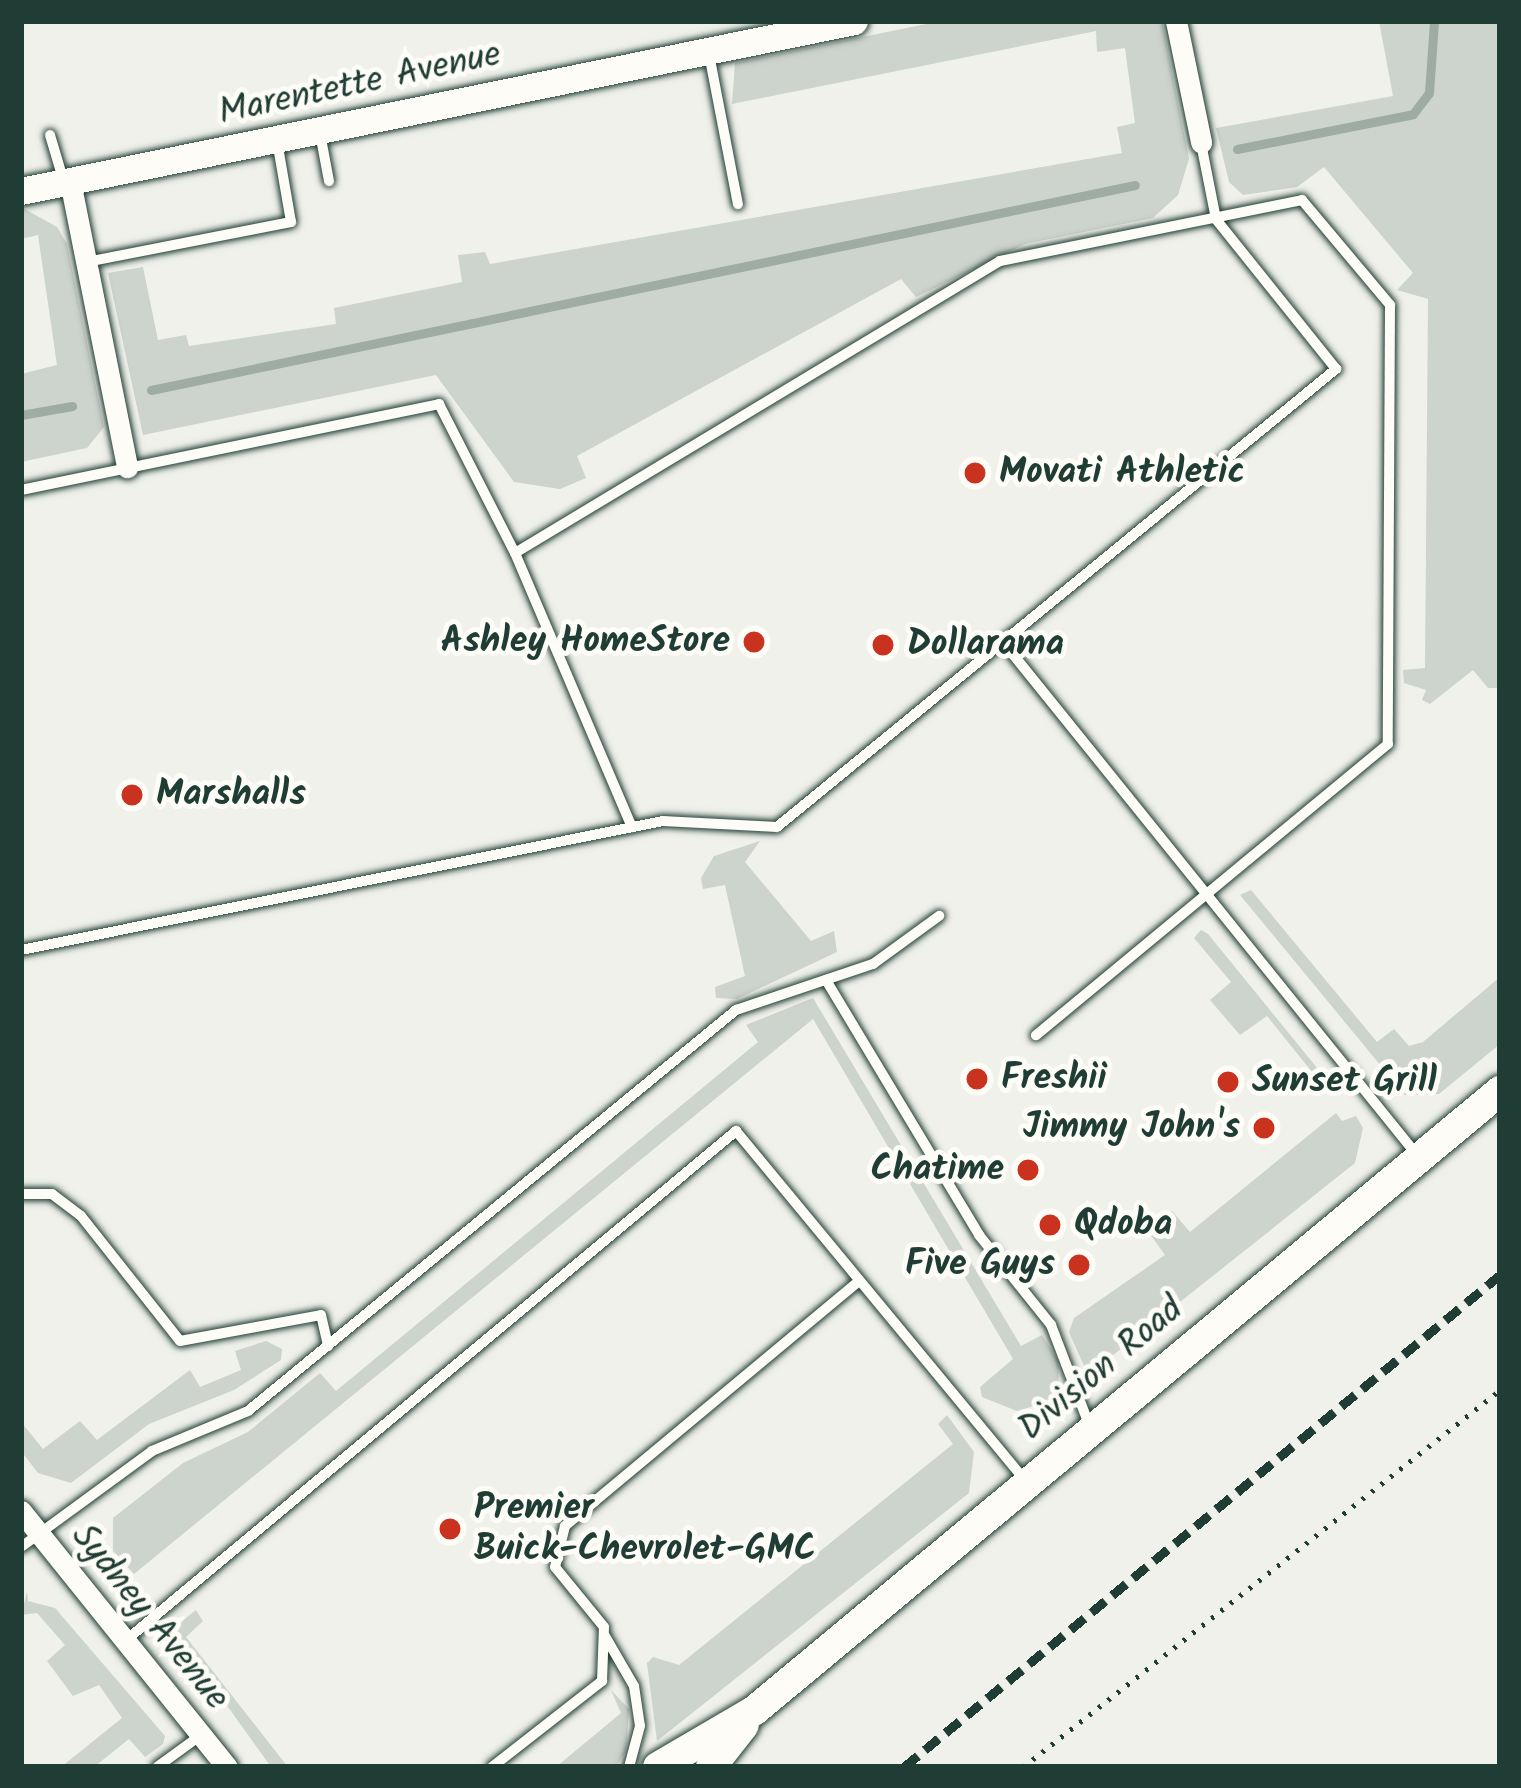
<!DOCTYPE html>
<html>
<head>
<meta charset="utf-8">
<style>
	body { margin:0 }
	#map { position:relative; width:1521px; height:1788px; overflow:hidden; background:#f0f1eb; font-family:Kalam,sans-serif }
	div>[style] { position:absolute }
	.green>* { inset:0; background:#cdd3cd }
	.stream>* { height:9px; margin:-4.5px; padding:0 4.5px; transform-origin:4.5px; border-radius:4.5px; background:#9faca4 }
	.path>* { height:4.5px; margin-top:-2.25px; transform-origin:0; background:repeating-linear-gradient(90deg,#1f3d34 0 3px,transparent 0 12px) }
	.roads { filter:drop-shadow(0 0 3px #1f3d34) drop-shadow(0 0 3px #1f3d34) }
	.service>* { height:10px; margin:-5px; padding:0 5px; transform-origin:5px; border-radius:5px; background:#fdfcf7 }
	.minor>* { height:21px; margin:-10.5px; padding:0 10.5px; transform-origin:10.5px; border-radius:10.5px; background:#fdfcf7 }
	.tertiary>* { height:27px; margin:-13.5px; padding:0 13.5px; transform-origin:13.5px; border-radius:13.5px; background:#fdfcf7 }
	.secondary>* { height:30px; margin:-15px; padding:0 15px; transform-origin:15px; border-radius:15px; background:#fdfcf7 }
	.rail>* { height:9px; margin-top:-4.5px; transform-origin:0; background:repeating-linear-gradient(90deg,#1f3d34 0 18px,transparent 0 27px) }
	.dots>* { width:33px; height:33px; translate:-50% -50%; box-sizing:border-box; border:6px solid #fdfcf7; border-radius:50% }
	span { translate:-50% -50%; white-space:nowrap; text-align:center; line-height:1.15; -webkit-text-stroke:10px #fdfcf7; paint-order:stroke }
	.street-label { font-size:36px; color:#1f3d34 }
	.poi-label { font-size:36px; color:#1f3d34; font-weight:700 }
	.left { translate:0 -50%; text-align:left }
	.right { translate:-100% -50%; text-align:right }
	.frame { position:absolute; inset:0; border:24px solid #1f3d34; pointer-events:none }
</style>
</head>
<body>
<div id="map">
	<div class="green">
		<i style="clip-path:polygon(941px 21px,1162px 21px,1189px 159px,1178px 195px,1153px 218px,1025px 244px,916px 297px,901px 279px,577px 456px,586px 478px,560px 489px,514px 482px,436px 375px,143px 435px,108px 273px,143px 267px,158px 340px,186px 335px,189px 346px,336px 324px,334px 308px,462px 282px,458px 255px,485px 252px,490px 264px,1122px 153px,1117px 127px,1135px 123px,1125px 48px,1097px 52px,1096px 31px,732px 104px,735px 63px)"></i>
		<i style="clip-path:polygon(1379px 21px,1500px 21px,1500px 688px,1488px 688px,1473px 670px,1430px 704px,1422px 700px,1426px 690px,1404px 683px,1403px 670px,1425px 668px,1428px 299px,1397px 290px,1413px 273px,1324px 167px,1297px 187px,1243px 195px,1229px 182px,1216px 128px,1393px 96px)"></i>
		<i style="clip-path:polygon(21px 207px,57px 227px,67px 244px,104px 427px,87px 448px,21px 462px,21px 374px,57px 365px,38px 235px,21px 239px)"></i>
		<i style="clip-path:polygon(760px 841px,745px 862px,811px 941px,834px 931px,837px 952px,737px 999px,716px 998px,715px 987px,745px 976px,725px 885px,703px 889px,701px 878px,714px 856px)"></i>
		<i style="clip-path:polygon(1251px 890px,1377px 1042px,1394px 1029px,1409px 1046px,1423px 1042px,1500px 977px,1500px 1044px,1439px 1094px,1405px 1095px,1240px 895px)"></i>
		<i style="clip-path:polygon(1201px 930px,1208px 934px,1335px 1090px,1329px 1093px,1267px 1016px,1240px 1035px,1210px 1000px,1231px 982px,1194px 938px)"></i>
		<i style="clip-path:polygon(813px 998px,1021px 1346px,1042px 1335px,1059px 1362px,1058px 1399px,1017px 1411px,982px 1397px,980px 1387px,1013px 1359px,813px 1019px,134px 1574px,113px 1551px,113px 1518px,183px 1463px,248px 1432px,320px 1373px,336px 1391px,758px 1042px,746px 1025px)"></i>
		<i style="clip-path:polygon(1336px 1113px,1342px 1121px,1356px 1116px,1363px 1128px,1355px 1163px,1088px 1375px,1069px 1332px,1074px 1318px,1165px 1255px,1147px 1230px,1172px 1211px,1190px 1232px)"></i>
		<i style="clip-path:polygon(266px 1341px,282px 1349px,281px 1360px,234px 1390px,149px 1424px,71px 1483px,38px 1473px,21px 1451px,21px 1422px,43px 1449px,80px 1421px,97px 1440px,190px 1370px,200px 1387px,241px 1370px,235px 1351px)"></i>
		<i style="clip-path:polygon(947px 1415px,974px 1452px,969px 1493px,657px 1741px,647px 1663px,653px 1657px,679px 1665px,953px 1444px,938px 1424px)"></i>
		<i style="clip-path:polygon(27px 1592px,28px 1601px,55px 1608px,165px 1736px,163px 1744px,145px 1757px,129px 1739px,94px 1767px,61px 1767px,122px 1718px,99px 1685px,73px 1696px,47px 1661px,65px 1645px,37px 1613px,21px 1615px)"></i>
		<i style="clip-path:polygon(196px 1610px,203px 1621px,186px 1637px,288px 1767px,271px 1767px,172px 1629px)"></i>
		<i style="clip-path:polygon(611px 1690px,629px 1709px,626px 1751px,616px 1767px,556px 1767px,621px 1713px)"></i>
	</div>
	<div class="stream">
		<i style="left:1237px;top:149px;width:179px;rotate:-11.2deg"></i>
		<i style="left:1413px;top:114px;width:26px;rotate:-53deg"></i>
		<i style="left:1429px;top:93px;width:72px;rotate:-86deg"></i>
		<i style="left:151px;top:390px;width:1005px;rotate:-11.77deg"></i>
		<i style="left:21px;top:415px;width:52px;rotate:-10deg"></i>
	</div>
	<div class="path">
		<i style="left:1023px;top:1767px;width:608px;rotate:-38.32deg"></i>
	</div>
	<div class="roads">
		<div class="service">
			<i style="left:709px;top:54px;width:153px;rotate:79.1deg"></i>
			<i style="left:320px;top:133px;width:49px;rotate:79.4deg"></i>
			<i style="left:50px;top:135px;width:46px;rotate:73.5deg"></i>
			<i style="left:87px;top:262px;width:208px;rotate:-11.1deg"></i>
			<i style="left:291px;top:222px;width:82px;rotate:-99.8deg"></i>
			<i style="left:21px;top:490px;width:427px;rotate:-11.6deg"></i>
			<i style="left:439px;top:404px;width:167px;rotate:63deg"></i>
			<i style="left:515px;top:553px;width:566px;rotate:-31.05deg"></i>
			<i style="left:1000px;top:261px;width:308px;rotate:-11.4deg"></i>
			<i style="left:1302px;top:200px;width:137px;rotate:50deg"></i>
			<i style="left:1390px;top:305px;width:439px;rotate:90.3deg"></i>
			<i style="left:1388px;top:744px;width:457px;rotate:140.4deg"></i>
			<i style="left:515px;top:553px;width:298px;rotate:66.9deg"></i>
			<i style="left:1003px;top:642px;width:659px;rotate:51.1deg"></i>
			<i style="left:21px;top:950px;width:655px;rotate:-11.36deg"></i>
			<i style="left:663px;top:821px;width:114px;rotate:3deg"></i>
			<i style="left:777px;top:827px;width:723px;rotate:-39.33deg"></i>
			<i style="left:1336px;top:369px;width:192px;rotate:-128.7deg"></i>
			<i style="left:1216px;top:219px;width:77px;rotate:-101.2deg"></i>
			<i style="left:826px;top:980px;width:297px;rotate:59deg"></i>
			<i style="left:979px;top:1235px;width:115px;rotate:51.3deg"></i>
			<i style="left:1051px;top:1325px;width:109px;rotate:69.1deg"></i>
			<i style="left:21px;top:1194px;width:31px"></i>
			<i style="left:52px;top:1194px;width:36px;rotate:37deg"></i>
			<i style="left:81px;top:1216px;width:159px;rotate:51.6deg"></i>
			<i style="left:180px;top:1341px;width:143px;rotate:-10.4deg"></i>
			<i style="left:321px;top:1315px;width:32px;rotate:77deg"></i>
			<i style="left:21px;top:1547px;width:162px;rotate:-36.2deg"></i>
			<i style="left:152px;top:1451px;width:104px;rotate:-22.6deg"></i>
			<i style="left:248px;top:1411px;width:632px;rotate:-39.41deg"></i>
			<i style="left:736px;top:1010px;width:145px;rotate:-18.6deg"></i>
			<i style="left:873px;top:964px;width:82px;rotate:-36deg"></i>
			<i style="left:605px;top:1636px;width:58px;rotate:59.9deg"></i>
			<i style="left:634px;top:1686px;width:40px;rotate:81.5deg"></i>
			<i style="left:640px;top:1726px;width:42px;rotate:105deg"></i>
			<i style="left:125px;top:1641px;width:796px;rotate:-39.85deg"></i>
			<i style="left:736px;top:1131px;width:455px;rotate:50.4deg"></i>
			<i style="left:157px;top:1767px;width:54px;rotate:-36deg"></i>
			<i style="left:492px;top:1767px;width:140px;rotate:-38deg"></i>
			<i style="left:602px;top:1681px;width:54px;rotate:-87.9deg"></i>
			<i style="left:604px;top:1627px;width:77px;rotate:-129.2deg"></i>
			<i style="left:555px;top:1567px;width:42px;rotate:-76.3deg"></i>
			<i style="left:565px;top:1526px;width:383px;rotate:-39.8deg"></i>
		</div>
		<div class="minor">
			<i style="left:1176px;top:21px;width:124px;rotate:78.3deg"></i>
			<i style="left:70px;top:181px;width:292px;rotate:78.7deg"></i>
			<i style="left:21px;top:1511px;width:329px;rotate:51.2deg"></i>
		</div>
		<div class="tertiary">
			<i style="left:21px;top:191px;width:850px;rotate:-11.53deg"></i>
		</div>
		<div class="secondary">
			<i style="left:658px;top:1767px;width:113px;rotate:-30.4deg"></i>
			<i style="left:755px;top:1710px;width:969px;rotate:-39.72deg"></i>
			<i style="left:711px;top:1767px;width:53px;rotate:-51.8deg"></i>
		</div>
	</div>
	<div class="rail">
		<i style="left:904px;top:1767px;width:773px;rotate:-39.54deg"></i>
	</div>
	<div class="dots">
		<i style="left:975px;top:473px;background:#c8321e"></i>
		<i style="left:754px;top:642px;background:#c8321e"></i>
		<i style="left:883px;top:645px;background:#c8321e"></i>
		<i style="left:132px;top:795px;background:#c8321e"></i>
		<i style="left:977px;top:1079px;background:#c8321e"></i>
		<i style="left:1228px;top:1082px;background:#c8321e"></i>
		<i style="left:1264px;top:1128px;background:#c8321e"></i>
		<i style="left:1028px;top:1170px;background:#c8321e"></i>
		<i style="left:1050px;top:1225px;background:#c8321e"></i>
		<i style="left:1079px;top:1265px;background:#c8321e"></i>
		<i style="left:450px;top:1529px;background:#c8321e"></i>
	</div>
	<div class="street-label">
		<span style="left:360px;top:85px;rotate:-12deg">Marentette Avenue</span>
		<span style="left:1102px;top:1370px;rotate:-40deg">Division Road</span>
		<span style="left:149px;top:1618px;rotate:51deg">Sydney Avenue</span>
	</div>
	<div class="poi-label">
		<span class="left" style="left:999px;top:473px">Movati Athletic</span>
		<span class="right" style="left:730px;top:642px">Ashley HomeStore</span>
		<span class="left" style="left:907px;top:645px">Dollarama</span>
		<span class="left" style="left:156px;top:795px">Marshalls</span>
		<span class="left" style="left:1001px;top:1079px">Freshii</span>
		<span class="left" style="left:1252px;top:1082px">Sunset Grill</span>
		<span class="right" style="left:1240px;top:1128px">Jimmy John's</span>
		<span class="right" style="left:1004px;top:1170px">Chatime</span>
		<span class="left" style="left:1074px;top:1225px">Qdoba</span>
		<span class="right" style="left:1055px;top:1265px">Five Guys</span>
		<span class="left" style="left:474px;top:1529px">Premier<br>Buick-Chevrolet-GMC</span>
	</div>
	<div class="frame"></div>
</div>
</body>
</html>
